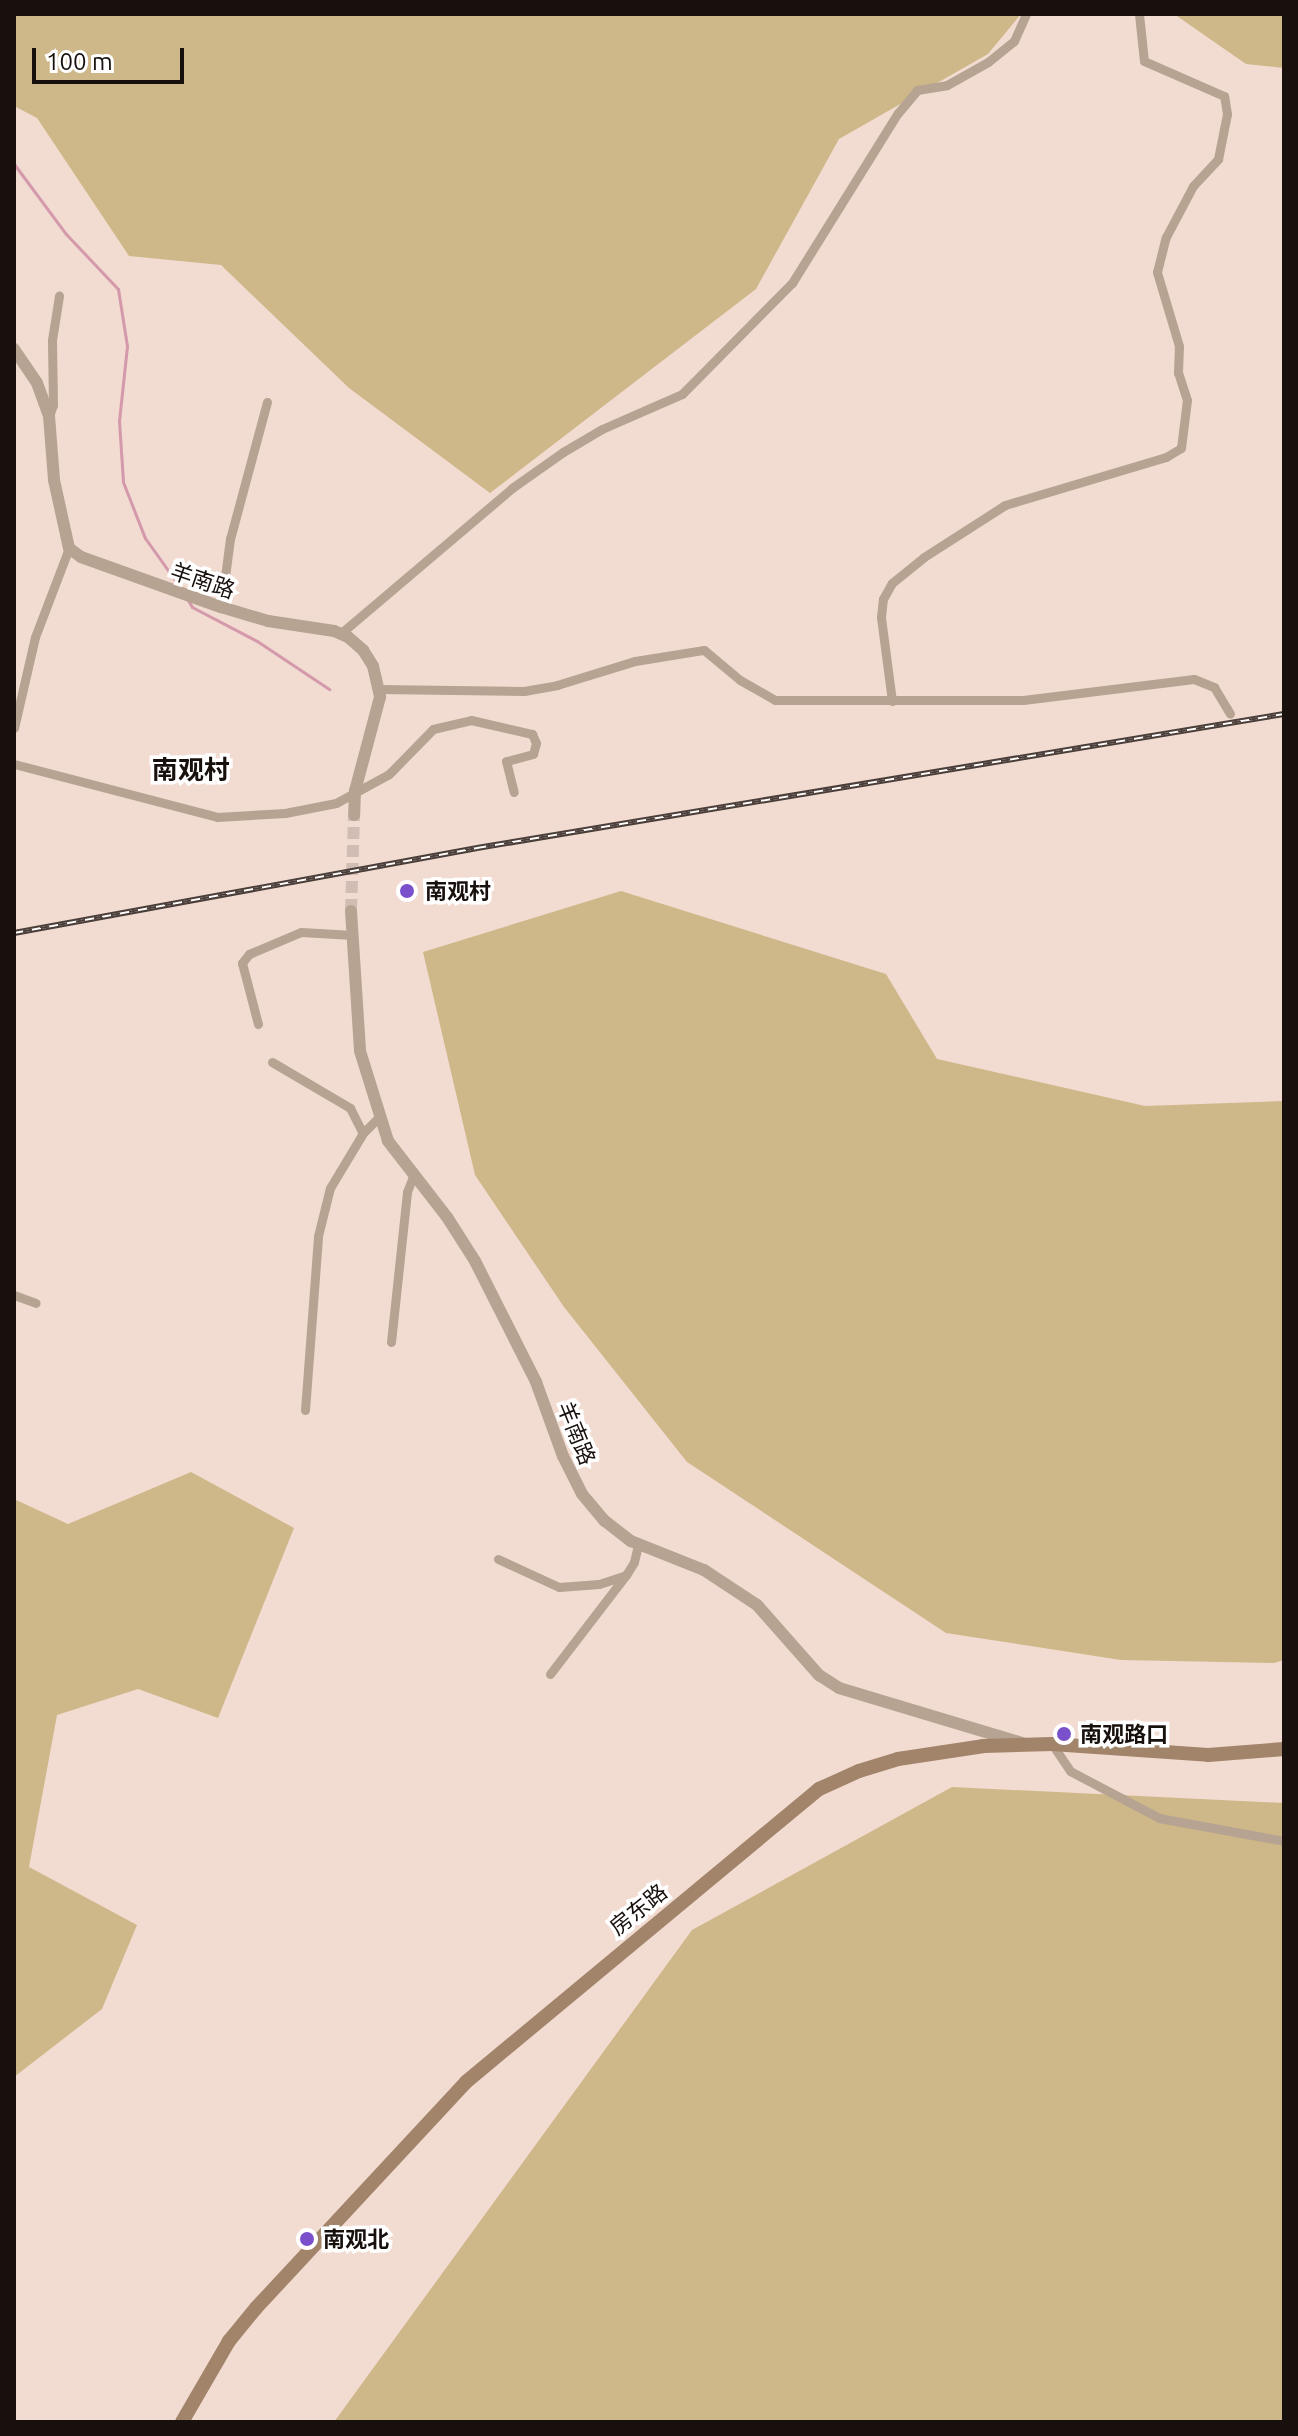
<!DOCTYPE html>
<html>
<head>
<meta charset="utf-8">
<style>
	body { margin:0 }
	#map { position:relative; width:1298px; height:2436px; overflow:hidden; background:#f2dbd1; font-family:Ubuntu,"Noto Sans SC",sans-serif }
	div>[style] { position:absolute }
	.green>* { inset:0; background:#ceb889 }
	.stream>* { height:3px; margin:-1.5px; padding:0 1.5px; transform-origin:1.5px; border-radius:1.5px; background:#d499aa }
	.tertiary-tunnel>* { height:12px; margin-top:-6px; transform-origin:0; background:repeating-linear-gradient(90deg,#d1bdb4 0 12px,transparent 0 18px) }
	.minor>* { height:9px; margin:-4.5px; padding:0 4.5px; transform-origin:4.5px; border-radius:4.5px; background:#b6a391 }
	.tertiary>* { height:12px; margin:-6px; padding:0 6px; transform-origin:6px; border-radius:6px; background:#b6a391 }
	.secondary>* { height:14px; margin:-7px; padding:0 7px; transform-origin:7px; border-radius:7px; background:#a1846a }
	.rail>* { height:6px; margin-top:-3px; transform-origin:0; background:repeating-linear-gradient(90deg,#fff 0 9px,#493e39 0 18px); box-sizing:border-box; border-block:2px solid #493e39 }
	.dots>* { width:22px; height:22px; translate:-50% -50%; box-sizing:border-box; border:4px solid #fff; border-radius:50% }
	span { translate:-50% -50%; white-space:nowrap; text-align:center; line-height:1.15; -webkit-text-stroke:7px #fff; paint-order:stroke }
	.street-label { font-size:22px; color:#18100d }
	.poi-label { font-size:22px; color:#18100d; font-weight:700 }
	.left { translate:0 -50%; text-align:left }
	.quarter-label { font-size:26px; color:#18100d; font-weight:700 }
	.frame { position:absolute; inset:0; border:16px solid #18100d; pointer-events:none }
	.scale { position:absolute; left:32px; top:48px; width:152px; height:36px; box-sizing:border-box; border:4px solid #18100d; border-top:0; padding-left:10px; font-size:24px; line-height:28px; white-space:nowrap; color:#18100d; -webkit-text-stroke:6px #fff; paint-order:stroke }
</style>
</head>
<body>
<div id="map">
	<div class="green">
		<i style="clip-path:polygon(14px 14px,1021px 14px,988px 54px,839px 139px,756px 289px,490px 493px,349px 388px,221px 265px,129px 256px,37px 118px,14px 106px)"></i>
		<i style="clip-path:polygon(1174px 14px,1284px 14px,1284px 68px,1246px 64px)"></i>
		<i style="clip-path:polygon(621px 891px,886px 974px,937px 1059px,1145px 1106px,1284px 1101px,1284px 1660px,1274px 1663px,1121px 1660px,946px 1633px,687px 1462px,564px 1307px,475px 1175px,423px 952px)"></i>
		<i style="clip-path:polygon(191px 1472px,294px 1528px,218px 1718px,138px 1689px,57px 1715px,29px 1867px,137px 1925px,102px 2009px,14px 2077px,14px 1499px,68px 1524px)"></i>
		<i style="clip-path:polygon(952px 1787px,1284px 1803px,1284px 2422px,334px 2422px,692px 1930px)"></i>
	</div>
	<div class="stream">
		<i style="left:14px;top:164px;width:87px;rotate:53.4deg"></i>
		<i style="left:66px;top:234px;width:76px;rotate:46.6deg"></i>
		<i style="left:118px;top:289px;width:58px;rotate:81deg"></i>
		<i style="left:127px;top:346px;width:75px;rotate:96.1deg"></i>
		<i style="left:119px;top:421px;width:61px;rotate:86.2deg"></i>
		<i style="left:123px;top:482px;width:60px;rotate:68.6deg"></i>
		<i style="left:145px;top:538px;width:60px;rotate:54.5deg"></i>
		<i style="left:188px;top:600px;width:8px;rotate:60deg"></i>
		<i style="left:192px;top:607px;width:73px;rotate:27.6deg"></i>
		<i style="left:257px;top:641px;width:87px;rotate:33.7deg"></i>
	</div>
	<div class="tertiary-tunnel">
		<i style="left:351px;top:911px;width:96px;rotate:-88.2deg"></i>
	</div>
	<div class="minor">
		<i style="left:49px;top:416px;width:12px;rotate:-70deg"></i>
		<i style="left:53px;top:405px;width:65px;rotate:-90.9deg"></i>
		<i style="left:52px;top:340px;width:45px;rotate:-81deg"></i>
		<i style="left:221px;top:607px;width:69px;rotate:-82.5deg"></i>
		<i style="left:230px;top:539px;width:142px;rotate:-74.9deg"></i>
		<i style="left:340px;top:634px;width:226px;rotate:-40.3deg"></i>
		<i style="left:512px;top:488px;width:62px;rotate:-35.2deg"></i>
		<i style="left:563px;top:452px;width:45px;rotate:-30.5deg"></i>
		<i style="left:602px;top:429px;width:87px;rotate:-23.6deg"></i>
		<i style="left:682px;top:394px;width:156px;rotate:-45.3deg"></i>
		<i style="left:792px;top:283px;width:200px;rotate:-58.1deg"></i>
		<i style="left:898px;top:113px;width:30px;rotate:-50deg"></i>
		<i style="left:917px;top:90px;width:30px;rotate:-9deg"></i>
		<i style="left:947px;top:85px;width:47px;rotate:-29.3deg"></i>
		<i style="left:988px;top:62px;width:33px;rotate:-39deg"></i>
		<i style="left:1014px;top:41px;width:30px;rotate:-66deg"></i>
		<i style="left:379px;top:689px;width:145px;rotate:0.8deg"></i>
		<i style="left:524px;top:691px;width:34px;rotate:-10deg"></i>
		<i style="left:557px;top:685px;width:82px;rotate:-17.1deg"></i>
		<i style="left:635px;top:661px;width:70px;rotate:-9.1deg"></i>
		<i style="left:704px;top:650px;width:47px;rotate:39.8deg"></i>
		<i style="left:740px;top:680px;width:40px;rotate:29.7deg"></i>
		<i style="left:775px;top:700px;width:248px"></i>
		<i style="left:1023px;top:700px;width:172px;rotate:-7deg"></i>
		<i style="left:1194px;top:679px;width:22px;rotate:22deg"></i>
		<i style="left:1214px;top:687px;width:31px;rotate:59deg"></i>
		<i style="left:892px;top:701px;width:85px;rotate:-97.5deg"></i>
		<i style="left:881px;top:617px;width:18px;rotate:-84deg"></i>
		<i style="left:883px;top:599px;width:18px;rotate:-61deg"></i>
		<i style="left:892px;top:583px;width:41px;rotate:-39.1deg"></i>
		<i style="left:924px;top:557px;width:96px;rotate:-32.7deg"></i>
		<i style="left:1005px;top:505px;width:168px;rotate:-16.6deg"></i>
		<i style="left:1166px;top:457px;width:17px;rotate:-31deg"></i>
		<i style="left:1181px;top:448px;width:48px;rotate:-82.9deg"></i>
		<i style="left:1187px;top:400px;width:28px;rotate:-108deg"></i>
		<i style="left:1178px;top:373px;width:27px;rotate:-88deg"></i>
		<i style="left:1179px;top:346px;width:77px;rotate:-106.6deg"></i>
		<i style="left:1157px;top:272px;width:36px;rotate:-76deg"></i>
		<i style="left:1166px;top:237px;width:58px;rotate:-62.1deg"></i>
		<i style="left:1193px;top:186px;width:37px;rotate:-47deg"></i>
		<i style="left:1218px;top:159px;width:46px;rotate:-78.7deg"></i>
		<i style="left:1227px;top:114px;width:18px;rotate:-99deg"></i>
		<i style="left:1224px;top:96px;width:87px;rotate:-156.4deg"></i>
		<i style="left:1144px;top:61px;width:47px;rotate:-96.1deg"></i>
		<i style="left:14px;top:728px;width:93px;rotate:-77deg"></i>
		<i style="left:35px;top:637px;width:95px;rotate:-69.1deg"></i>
		<i style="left:14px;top:764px;width:210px;rotate:14.6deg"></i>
		<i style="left:217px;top:817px;width:68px;rotate:-3.4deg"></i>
		<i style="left:285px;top:813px;width:52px;rotate:-11.1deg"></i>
		<i style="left:336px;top:803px;width:60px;rotate:-28.7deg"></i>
		<i style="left:389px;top:774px;width:63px;rotate:-45.6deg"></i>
		<i style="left:433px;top:729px;width:39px;rotate:-13deg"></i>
		<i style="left:471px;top:720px;width:63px;rotate:12.9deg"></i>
		<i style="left:532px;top:734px;width:10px;rotate:66deg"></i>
		<i style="left:536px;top:743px;width:11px;rotate:105deg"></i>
		<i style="left:533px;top:754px;width:28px;rotate:165deg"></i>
		<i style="left:506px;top:761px;width:32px;rotate:76deg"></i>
		<i style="left:258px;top:1024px;width:63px;rotate:-104.7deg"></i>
		<i style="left:242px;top:963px;width:11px;rotate:-52deg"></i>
		<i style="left:249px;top:954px;width:56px;rotate:-22.9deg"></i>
		<i style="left:301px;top:932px;width:52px;rotate:3.3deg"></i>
		<i style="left:272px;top:1062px;width:91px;rotate:30.5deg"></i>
		<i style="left:350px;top:1108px;width:28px;rotate:63deg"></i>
		<i style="left:14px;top:1295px;width:23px;rotate:20deg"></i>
		<i style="left:391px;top:1342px;width:151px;rotate:-83.9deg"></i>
		<i style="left:407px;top:1192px;width:17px;rotate:-69deg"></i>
		<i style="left:305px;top:1410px;width:174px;rotate:-85.7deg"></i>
		<i style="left:318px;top:1236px;width:49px;rotate:-76deg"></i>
		<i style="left:330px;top:1188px;width:64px;rotate:-59deg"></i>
		<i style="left:363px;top:1133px;width:23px;rotate:-45deg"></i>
		<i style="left:498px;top:1559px;width:67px;rotate:24.7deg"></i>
		<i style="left:559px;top:1587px;width:40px;rotate:-4.3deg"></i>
		<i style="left:599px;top:1584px;width:28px;rotate:-18deg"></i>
		<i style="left:626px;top:1575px;width:15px;rotate:-58deg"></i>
		<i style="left:634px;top:1562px;width:18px;rotate:-77deg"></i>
		<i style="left:550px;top:1674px;width:125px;rotate:-52.5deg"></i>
		<i style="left:1052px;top:1744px;width:32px;rotate:56deg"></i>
		<i style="left:1070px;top:1771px;width:101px;rotate:27.8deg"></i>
		<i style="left:1159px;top:1818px;width:127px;rotate:10.4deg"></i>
	</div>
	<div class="tertiary">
		<i style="left:14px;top:349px;width:41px;rotate:55.9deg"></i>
		<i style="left:37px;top:383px;width:35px;rotate:70deg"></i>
		<i style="left:49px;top:416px;width:64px;rotate:85.5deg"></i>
		<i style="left:54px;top:480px;width:70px;rotate:77.6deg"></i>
		<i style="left:69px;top:548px;width:15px;rotate:37deg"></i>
		<i style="left:81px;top:557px;width:149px;rotate:19.7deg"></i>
		<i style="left:221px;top:607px;width:49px;rotate:16.6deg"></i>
		<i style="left:268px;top:621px;width:67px;rotate:8.6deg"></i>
		<i style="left:334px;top:631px;width:15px;rotate:23deg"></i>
		<i style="left:348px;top:637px;width:20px;rotate:41deg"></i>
		<i style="left:363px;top:650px;width:19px;rotate:58deg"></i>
		<i style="left:373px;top:666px;width:32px;rotate:77deg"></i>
		<i style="left:380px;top:697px;width:97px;rotate:104.9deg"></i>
		<i style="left:355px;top:791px;width:24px;rotate:92deg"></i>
		<i style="left:351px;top:911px;width:140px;rotate:86.3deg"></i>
		<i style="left:360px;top:1051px;width:94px;rotate:72.7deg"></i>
		<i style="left:388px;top:1141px;width:96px;rotate:52.2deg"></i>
		<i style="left:447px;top:1217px;width:52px;rotate:57.5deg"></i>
		<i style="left:475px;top:1261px;width:136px;rotate:63.2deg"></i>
		<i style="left:536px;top:1382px;width:79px;rotate:70deg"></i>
		<i style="left:563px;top:1456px;width:42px;rotate:63.4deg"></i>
		<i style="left:582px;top:1494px;width:35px;rotate:50deg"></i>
		<i style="left:605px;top:1521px;width:33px;rotate:38deg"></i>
		<i style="left:631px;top:1541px;width:79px;rotate:21.7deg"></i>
		<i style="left:704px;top:1570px;width:64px;rotate:33.4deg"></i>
		<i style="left:757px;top:1605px;width:94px;rotate:48.5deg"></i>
		<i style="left:819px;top:1675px;width:24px;rotate:33deg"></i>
		<i style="left:839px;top:1688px;width:191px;rotate:16.7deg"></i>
	</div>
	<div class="secondary">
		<i style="left:182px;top:2422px;width:94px;rotate:-59.9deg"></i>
		<i style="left:229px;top:2341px;width:43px;rotate:-50.7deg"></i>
		<i style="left:256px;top:2308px;width:309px;rotate:-47.1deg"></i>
		<i style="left:466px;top:2082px;width:459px;rotate:-39.7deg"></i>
		<i style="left:819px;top:1789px;width:44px;rotate:-24.2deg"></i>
		<i style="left:859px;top:1771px;width:41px;rotate:-17.1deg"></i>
		<i style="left:898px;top:1759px;width:87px;rotate:-8.6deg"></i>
		<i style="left:984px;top:1746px;width:68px;rotate:-1.7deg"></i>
		<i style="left:1052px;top:1744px;width:156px;rotate:4deg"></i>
		<i style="left:1208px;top:1755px;width:76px;rotate:-4.5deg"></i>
	</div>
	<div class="rail">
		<i style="left:14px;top:933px;width:471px;rotate:-10.4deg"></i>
		<i style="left:477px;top:848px;width:818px;rotate:-9.43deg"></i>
	</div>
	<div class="dots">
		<i style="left:407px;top:891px;background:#7a51cb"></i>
		<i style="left:1064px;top:1734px;background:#7a51cb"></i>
		<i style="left:307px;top:2239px;background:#7a51cb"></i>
	</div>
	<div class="street-label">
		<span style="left:203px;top:580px;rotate:19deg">羊南路</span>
		<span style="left:577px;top:1433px;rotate:68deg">羊南路</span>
		<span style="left:638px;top:1909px;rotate:-39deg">房东路</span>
	</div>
	<div class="poi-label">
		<span class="left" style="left:425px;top:891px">南观村</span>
		<span class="left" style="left:1080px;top:1734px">南观路口</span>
		<span class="left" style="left:323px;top:2239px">南观北</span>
	</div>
	<div class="quarter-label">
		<span style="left:191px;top:770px">南观村</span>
	</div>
	<div class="frame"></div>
	<div class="scale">100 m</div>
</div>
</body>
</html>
